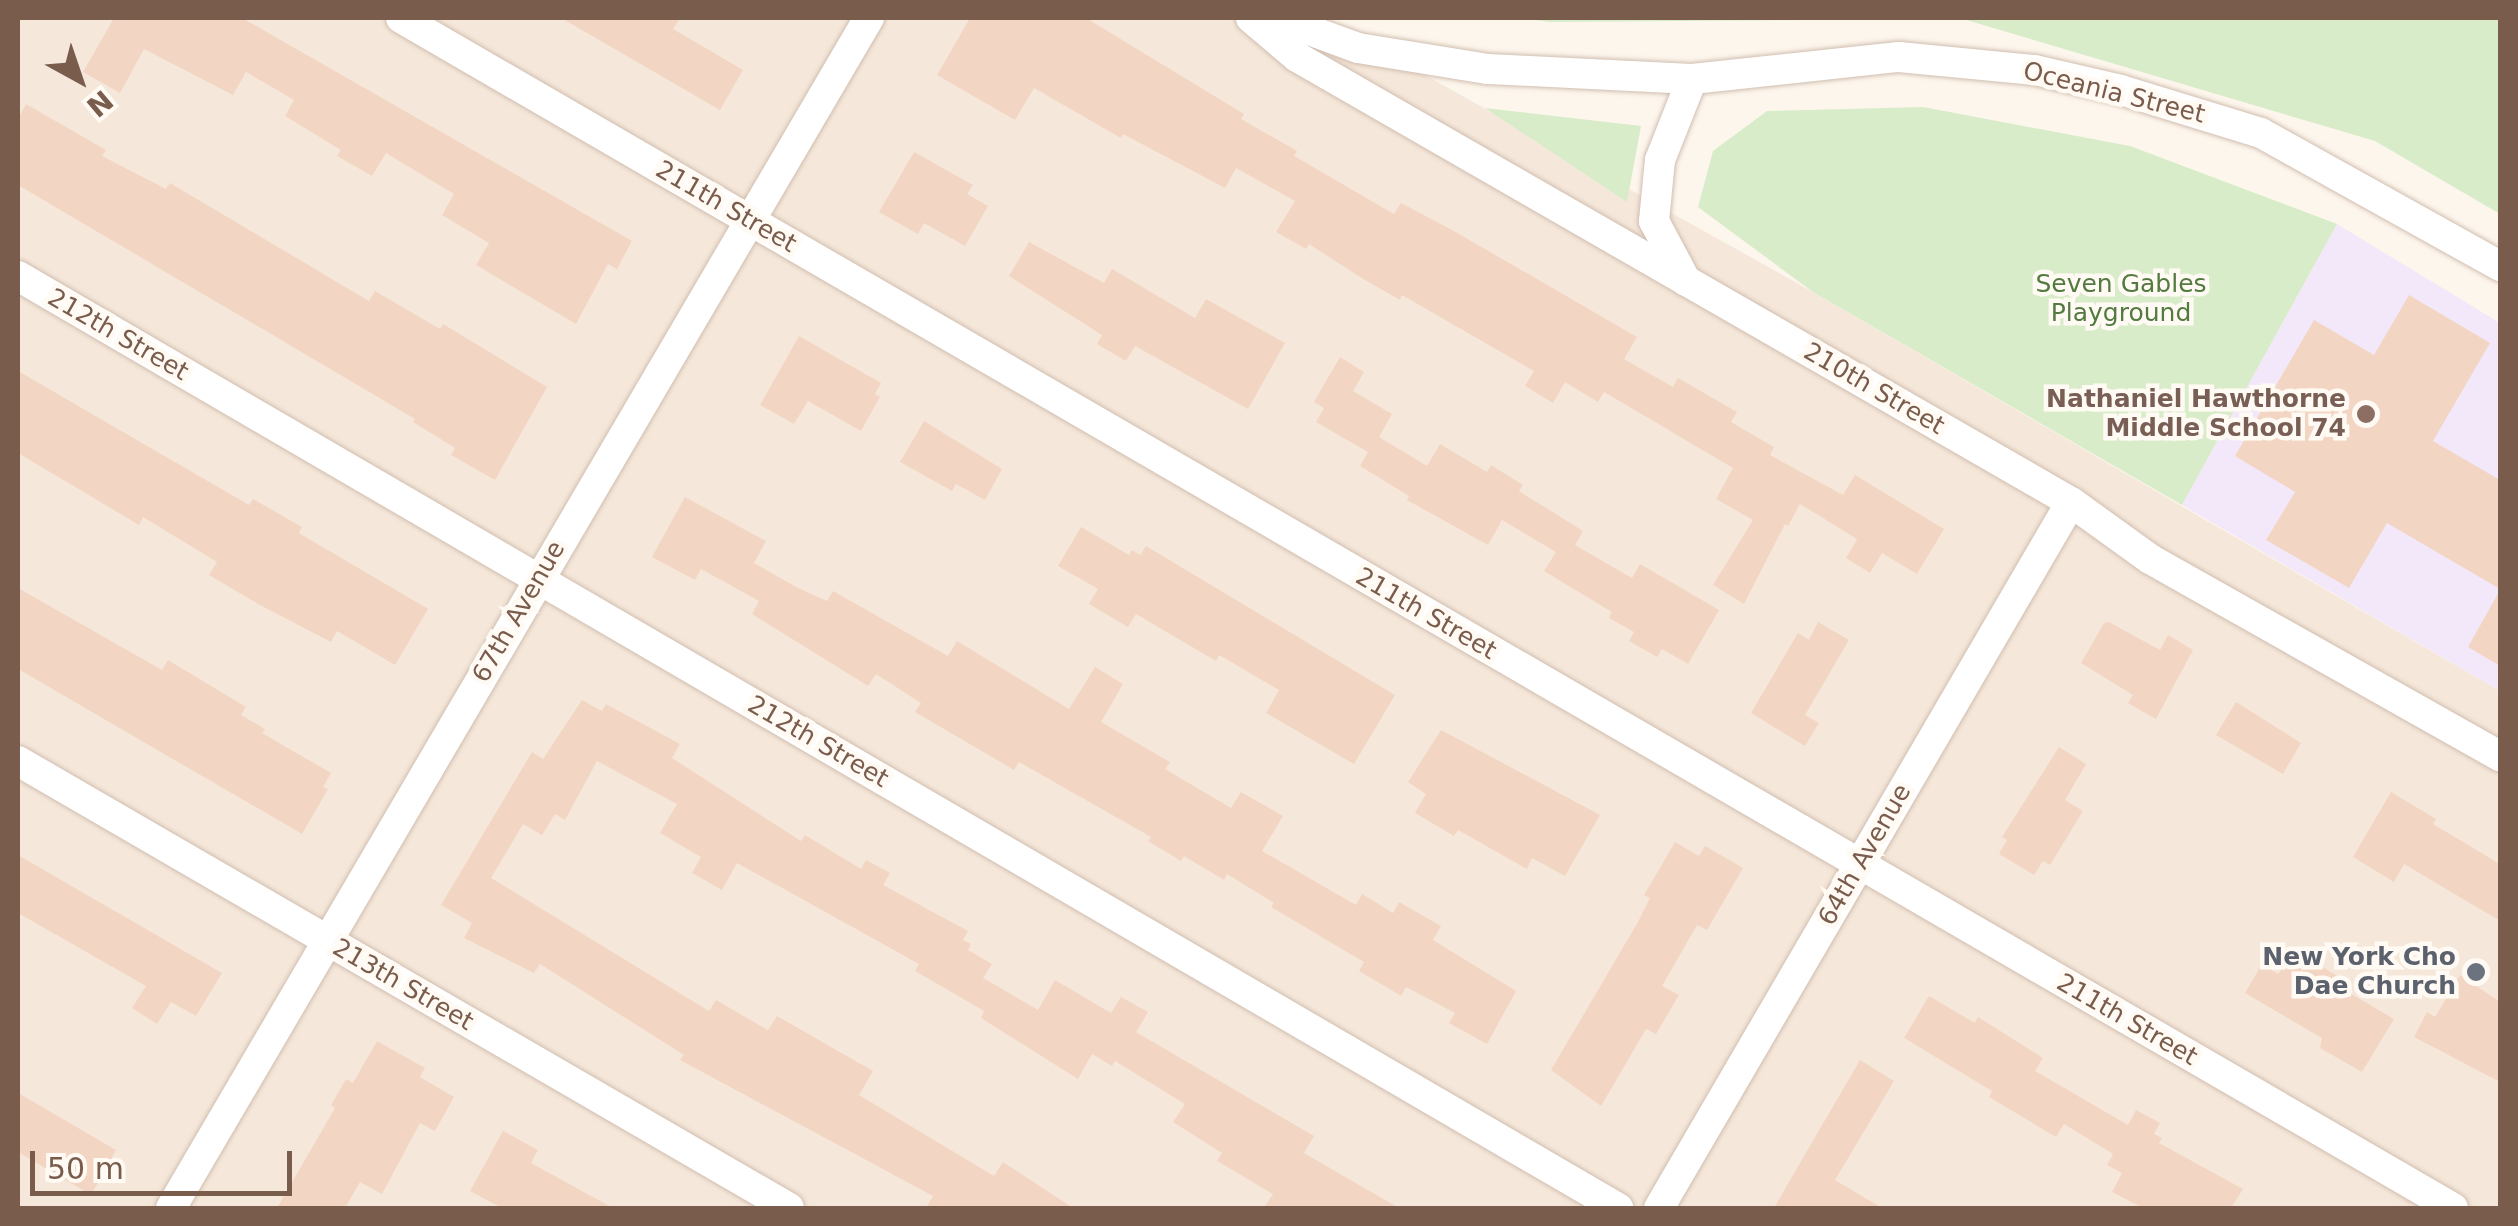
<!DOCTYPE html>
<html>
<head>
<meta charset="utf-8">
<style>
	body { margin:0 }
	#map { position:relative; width:2518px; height:1226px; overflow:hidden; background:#fdf6ec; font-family:"DejaVu Sans",sans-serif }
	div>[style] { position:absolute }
	.residential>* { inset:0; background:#f5e8da }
	.education>* { inset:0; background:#f3e8fa }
	.green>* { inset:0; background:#d8ecc9 }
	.building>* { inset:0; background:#f3d5c3 }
	.roads { filter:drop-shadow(0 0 2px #d1beb0) drop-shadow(0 0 2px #d1beb0) }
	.minor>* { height:30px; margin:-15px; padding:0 15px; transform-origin:15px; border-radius:15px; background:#fff }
	.dots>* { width:28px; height:28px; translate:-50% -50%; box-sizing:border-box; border:5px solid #fffaf3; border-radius:50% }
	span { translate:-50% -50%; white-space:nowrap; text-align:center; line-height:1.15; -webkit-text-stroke:9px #fffaf3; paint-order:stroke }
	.street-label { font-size:25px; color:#7a5c4d }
	.park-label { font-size:25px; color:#537a41 }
	.education-label { font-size:25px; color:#785e54; font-weight:700 }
	.right { translate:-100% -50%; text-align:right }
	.worship-label { font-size:25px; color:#5b616d; font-weight:700 }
	.frame { position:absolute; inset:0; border:20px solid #7a5c4d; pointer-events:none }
	.north { position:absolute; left:30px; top:30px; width:100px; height:100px; -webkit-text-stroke:8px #fffaf3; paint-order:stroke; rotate:140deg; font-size:28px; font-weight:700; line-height:40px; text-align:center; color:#7a5c4d }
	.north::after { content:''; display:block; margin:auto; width:35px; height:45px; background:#7a5c4d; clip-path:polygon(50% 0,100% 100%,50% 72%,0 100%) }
	.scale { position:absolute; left:30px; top:1151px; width:262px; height:45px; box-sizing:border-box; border:5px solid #7a5c4d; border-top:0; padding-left:12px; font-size:30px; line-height:35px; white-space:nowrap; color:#7a5c4d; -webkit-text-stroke:8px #fffaf3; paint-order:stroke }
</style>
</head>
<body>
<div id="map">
	<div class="residential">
		<i style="clip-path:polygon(18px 18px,1323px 18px,1813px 292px,2500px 691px,2500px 1208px,18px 1208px)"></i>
	</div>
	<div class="education">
		<i style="clip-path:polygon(2337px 224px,2500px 323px,2500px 691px,2182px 505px)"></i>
	</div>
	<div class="green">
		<i style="clip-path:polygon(1523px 18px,2500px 18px,2500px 214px,2375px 141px,1963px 19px,1549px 22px)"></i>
		<i style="clip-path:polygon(1923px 107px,2130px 146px,2337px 224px,2182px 505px,1813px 292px,1698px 207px,1713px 151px,1767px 111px)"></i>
		<i style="clip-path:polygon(1485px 108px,1641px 126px,1627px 202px)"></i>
	</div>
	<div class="building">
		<i style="clip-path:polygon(114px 18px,242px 18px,632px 241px,617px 269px,608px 264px,576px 324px,476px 265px,489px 243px,442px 215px,454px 194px,386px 153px,372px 176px,337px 156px,341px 150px,285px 116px,294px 100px,246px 72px,233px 95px,144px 49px,120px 93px,83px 72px)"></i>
		<i style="clip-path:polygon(561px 18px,680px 18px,673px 29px,743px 70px,720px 110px)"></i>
		<i style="clip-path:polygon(970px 18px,1086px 18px,1244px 114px,1241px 119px,1297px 151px,1294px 156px,1394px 214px,1401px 203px,1454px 231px,1637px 337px,1624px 359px,1673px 387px,1678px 378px,1737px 412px,1731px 422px,1774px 447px,1770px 455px,1843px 495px,1855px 475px,1944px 529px,1917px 574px,1882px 553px,1870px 573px,1846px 558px,1857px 539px,1800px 504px,1788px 526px,1785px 524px,1744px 604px,1713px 585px,1753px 520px,1716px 499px,1733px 468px,1604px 392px,1598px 402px,1565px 382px,1553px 403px,1525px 386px,1534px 371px,1402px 295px,1400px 300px,1360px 277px,1309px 244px,1306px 249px,1276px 232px,1295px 201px,1236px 168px,1225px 188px,1123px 134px,1121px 138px,1034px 88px,1015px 120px,937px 75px)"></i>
		<i style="clip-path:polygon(26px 104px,106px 150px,102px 156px,166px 189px,170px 183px,369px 301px,375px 291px,440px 329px,443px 324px,547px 387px,495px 480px,451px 455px,455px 448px,413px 422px,415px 419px,18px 185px,18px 119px)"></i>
		<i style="clip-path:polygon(914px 152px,973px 185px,967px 194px,988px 206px,965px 246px,924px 223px,918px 234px,879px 212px)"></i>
		<i style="clip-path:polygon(1029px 242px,1104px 283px,1112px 269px,1195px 318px,1206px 299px,1285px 343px,1248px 409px,1135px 346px,1126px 361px,1097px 344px,1102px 335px,1009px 276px)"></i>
		<i style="clip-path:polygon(2409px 295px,2490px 343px,2433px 441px,2500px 480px,2500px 589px,2387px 523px,2349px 588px,2266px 540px,2295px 492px,2235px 456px,2314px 320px,2374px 355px)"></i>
		<i style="clip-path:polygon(799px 336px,881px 383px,875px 394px,880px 397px,861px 431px,808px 401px,794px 424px,760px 405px)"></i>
		<i style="clip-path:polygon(1340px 357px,1364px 372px,1353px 391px,1392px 414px,1379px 437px,1427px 466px,1440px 444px,1487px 472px,1491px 465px,1523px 485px,1519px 491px,1583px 531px,1575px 545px,1632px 578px,1640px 564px,1719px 610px,1688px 664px,1662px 649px,1657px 657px,1629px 641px,1634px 632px,1609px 618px,1612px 612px,1544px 571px,1556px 552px,1502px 520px,1488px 545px,1407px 500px,1409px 496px,1360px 466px,1368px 452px,1316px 422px,1324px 408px,1314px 402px)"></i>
		<i style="clip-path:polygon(18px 371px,249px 505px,253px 499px,302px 527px,299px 533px,428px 609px,395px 665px,337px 631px,331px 642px,258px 604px,209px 575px,217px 562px,143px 517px,139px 525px,18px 453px)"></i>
		<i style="clip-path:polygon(924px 421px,1002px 469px,985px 500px,956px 484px,952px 491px,900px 462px)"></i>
		<i style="clip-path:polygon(685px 497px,766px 541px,754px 563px,798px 588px,827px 601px,833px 591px,948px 656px,957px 641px,1069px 709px,1095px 667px,1123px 684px,1101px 722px,1170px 762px,1165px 769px,1231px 808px,1241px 792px,1283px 816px,1262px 851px,1356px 905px,1362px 894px,1393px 913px,1399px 902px,1441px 926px,1433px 940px,1516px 991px,1487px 1044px,1449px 1023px,1455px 1013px,1406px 987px,1401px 996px,1359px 971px,1364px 962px,1271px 907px,1274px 903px,1227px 874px,1224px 880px,1184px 856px,1181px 861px,1148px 841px,1151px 837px,1019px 762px,1014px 770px,915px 712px,921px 703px,876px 674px,868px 686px,752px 614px,759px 601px,701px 569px,695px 580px,652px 557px)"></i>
		<i style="clip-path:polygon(1081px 527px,1129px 555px,1132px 550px,1140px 555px,1146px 546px,1395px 695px,1354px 764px,1266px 713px,1279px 690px,1219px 655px,1216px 661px,1136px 614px,1128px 627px,1089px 604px,1098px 589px,1058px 566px)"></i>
		<i style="clip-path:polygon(18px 588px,162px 670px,168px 660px,193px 675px,246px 707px,241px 715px,265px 729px,262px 733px,331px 773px,323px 787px,328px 789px,302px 834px,18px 669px)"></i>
		<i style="clip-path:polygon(2500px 590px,2500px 666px,2468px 647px)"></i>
		<i style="clip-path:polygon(1818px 622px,1849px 640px,1805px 715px,1819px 723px,1805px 746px,1751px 713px,1798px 633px,1809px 640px)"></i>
		<i style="clip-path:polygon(2109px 622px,2160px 650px,2168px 635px,2193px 650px,2156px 719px,2128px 703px,2133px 695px,2081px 663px,2104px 623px)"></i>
		<i style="clip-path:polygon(582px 700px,602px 711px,606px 704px,680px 744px,672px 758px,801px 841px,805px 835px,861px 869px,866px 860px,890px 873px,883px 885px,968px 931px,963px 940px,971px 944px,968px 950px,992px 964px,983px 978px,1038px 1010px,1055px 980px,1111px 1013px,1121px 997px,1148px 1012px,1136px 1032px,1314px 1136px,1304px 1153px,1399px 1208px,1264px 1208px,1273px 1194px,1217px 1161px,1222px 1153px,1173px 1122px,1185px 1104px,1115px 1061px,1112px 1066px,1092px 1054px,1078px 1079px,981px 1018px,984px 1011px,915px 971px,919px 964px,737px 863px,722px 890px,692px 873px,701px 857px,660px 833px,677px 804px,597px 761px,565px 820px,555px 814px,542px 835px,523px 824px,491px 878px,709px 1011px,716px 1000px,768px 1030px,777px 1016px,873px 1071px,859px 1095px,994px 1176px,1003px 1162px,1073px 1208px,926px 1208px,933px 1196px,680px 1060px,684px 1055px,540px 964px,534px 973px,464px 938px,472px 923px,441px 905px,532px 752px,543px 759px)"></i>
		<i style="clip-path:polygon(2236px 702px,2301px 743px,2283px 774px,2216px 735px)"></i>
		<i style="clip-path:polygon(1441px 730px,1600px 815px,1565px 876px,1532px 858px,1527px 869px,1458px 830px,1454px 836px,1415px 813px,1426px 794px,1408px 782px)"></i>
		<i style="clip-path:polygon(2059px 747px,2086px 764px,2065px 800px,2083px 811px,2050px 865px,2043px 861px,2034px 875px,1999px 854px,2007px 840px,2002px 837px)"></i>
		<i style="clip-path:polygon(2391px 792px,2436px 819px,2433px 824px,2500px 864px,2500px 921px,2404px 864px,2394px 882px,2353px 857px)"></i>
		<i style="clip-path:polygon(1675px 842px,1699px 856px,1705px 846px,1743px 868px,1707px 930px,1697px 925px,1662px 986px,1679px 995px,1656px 1034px,1646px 1029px,1601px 1106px,1551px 1070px,1638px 922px,1650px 898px,1644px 895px)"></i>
		<i style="clip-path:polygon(18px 855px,222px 973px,196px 1016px,171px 1002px,157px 1024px,132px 1008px,146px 986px,18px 913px)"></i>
		<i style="clip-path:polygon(2296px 951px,2339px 977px,2334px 984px,2394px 1019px,2362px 1072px,2320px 1048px,2322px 1038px,2245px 993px,2262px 964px,2278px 974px)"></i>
		<i style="clip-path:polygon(2460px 975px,2500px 1002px,2500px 1082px,2414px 1037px,2427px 1012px,2435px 1017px)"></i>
		<i style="clip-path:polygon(1929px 996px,1975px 1023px,1978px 1017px,2043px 1058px,2035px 1071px,2128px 1125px,2136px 1110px,2160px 1123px,2154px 1134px,2162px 1138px,2159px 1143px,2243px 1189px,2231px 1208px,2143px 1208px,2112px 1192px,2122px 1173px,2107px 1165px,2113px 1154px,2064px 1124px,2056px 1137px,1989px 1097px,1992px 1091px,1904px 1038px)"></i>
		<i style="clip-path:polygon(377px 1041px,425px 1068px,420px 1077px,454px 1097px,435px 1131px,420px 1123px,382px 1194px,360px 1182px,345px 1208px,277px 1208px,335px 1108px,331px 1105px,346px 1079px,353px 1083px)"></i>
		<i style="clip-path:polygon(1860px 1060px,1894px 1081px,1835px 1180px,1882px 1208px,1774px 1208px)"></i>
		<i style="clip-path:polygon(18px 1093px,116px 1150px,91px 1195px,18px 1152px)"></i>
		<i style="clip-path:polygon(503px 1131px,538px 1150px,531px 1163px,613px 1208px,502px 1208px,470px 1191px)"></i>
	</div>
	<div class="roads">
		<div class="minor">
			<i style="left:401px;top:18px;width:2372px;rotate:30.11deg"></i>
			<i style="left:1251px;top:18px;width:60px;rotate:40.3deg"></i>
			<i style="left:1297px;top:57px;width:893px;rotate:29.9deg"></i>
			<i style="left:2071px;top:502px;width:97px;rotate:35.8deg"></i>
			<i style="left:2150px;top:559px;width:402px;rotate:29.4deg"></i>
			<i style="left:1276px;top:18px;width:87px;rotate:20.1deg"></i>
			<i style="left:1358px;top:48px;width:132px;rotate:9.2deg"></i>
			<i style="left:1488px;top:69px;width:204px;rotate:2.8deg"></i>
			<i style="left:1692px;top:79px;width:208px;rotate:-6.1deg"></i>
			<i style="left:1899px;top:57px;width:137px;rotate:5.5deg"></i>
			<i style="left:2035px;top:70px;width:88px;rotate:13.1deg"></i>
			<i style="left:2121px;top:90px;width:146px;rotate:17.1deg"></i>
			<i style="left:2261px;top:133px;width:274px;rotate:29.1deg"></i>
			<i style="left:18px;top:276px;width:1852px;rotate:30.22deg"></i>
			<i style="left:1686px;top:281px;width:68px;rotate:-118.1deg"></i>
			<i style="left:1654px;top:221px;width:61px;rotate:-84.4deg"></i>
			<i style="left:1660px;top:160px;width:87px;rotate:-68.4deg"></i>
			<i style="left:18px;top:761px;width:891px;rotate:30.1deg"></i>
			<i style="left:171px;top:1208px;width:1380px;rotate:-59.61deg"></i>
			<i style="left:1659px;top:1208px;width:817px;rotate:-59.73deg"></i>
		</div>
	</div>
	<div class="dots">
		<i style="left:2366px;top:414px;background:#8d6e63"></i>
		<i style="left:2476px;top:972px;background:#6b7280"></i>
	</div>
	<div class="street-label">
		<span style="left:2114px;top:93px;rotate:14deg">Oceania Street</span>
		<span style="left:726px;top:207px;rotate:30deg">211th Street</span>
		<span style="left:118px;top:335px;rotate:30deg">212th Street</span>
		<span style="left:1874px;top:389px;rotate:30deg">210th Street</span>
		<span style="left:519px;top:612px;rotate:-60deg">67th Avenue</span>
		<span style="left:1426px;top:614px;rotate:30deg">211th Street</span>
		<span style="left:818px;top:742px;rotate:30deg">212th Street</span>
		<span style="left:1865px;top:855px;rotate:-60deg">64th Avenue</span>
		<span style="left:403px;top:985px;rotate:30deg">213th Street</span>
		<span style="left:2127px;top:1020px;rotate:30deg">211th Street</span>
	</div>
	<div class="park-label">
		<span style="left:2121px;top:299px">Seven Gables<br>Playground</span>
	</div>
	<div class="education-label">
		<span class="right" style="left:2346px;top:414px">Nathaniel Hawthorne<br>Middle School 74</span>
	</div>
	<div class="worship-label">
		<span class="right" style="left:2456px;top:972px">New York Cho<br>Dae Church</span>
	</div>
	<div class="frame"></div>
	<div class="north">N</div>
	<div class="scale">50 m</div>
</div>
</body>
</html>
